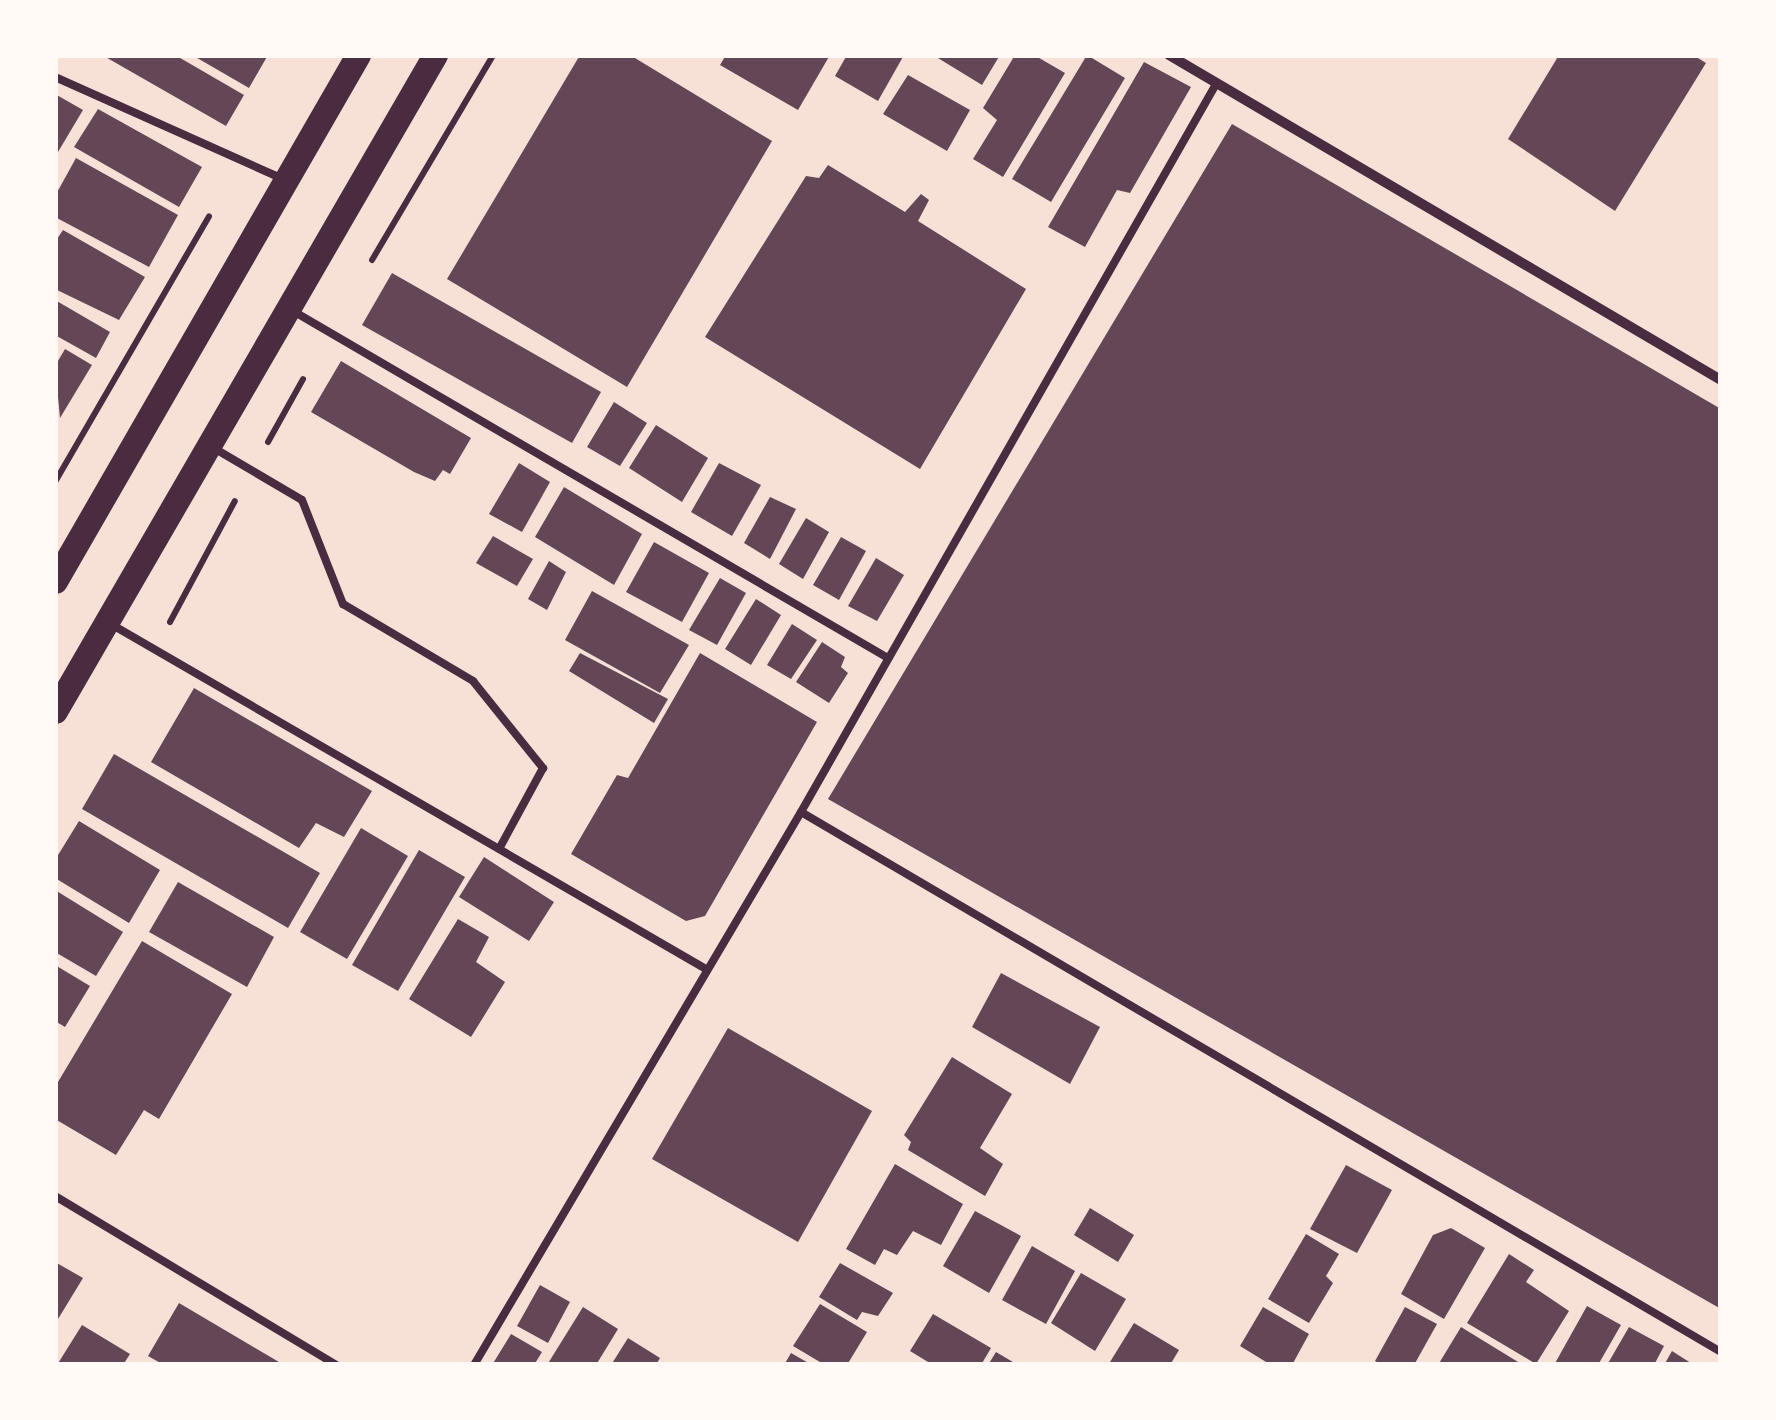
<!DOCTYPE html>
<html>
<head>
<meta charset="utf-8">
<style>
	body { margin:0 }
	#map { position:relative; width:1776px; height:1420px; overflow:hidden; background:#f7e1d7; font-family:"PT Serif",serif }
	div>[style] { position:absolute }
	.building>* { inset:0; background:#644757 }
	.path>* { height:6px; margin:-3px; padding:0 3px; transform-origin:3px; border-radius:3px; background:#4a2c40 }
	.service>* { height:8px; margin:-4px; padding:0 4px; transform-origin:4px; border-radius:4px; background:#4a2c40 }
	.minor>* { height:10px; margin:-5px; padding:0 5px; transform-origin:5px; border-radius:5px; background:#4a2c40 }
	.primary>* { height:25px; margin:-12.5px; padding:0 12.5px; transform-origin:12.5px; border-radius:12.5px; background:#4a2c40 }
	span { translate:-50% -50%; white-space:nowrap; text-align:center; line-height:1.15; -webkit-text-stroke:10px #fffaf5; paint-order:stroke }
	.frame { position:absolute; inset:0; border:58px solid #fffaf5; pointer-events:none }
</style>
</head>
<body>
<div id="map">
	<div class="building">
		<i style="clip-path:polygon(102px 55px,175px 55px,244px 95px,226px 126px)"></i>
		<i style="clip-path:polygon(192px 55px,268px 55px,249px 88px)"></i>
		<i style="clip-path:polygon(580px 55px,630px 55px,772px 141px,627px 387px,447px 279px)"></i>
		<i style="clip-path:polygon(726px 55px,830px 55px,798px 110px,720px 65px)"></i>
		<i style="clip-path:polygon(847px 55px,904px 55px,878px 101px,835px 76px)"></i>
		<i style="clip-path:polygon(933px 55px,1000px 55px,982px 85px)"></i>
		<i style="clip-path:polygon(1015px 55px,1034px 55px,1065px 73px,1003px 177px,973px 159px,997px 120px,983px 108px)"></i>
		<i style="clip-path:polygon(1087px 55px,1125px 78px,1051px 202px,1012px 179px)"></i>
		<i style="clip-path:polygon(1559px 55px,1693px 55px,1706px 63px,1615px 211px,1508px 139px)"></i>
		<i style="clip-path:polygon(1144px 62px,1191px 87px,1130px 193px,1117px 190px,1085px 247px,1048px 227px)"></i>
		<i style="clip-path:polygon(908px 75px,970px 110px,947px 151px,883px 114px)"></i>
		<i style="clip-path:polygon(55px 94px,83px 110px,55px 157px)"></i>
		<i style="clip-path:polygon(98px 109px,202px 167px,179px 207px,74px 147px)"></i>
		<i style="clip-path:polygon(1232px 124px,1721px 409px,1721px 1309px,828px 799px)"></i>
		<i style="clip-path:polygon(76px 158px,178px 215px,149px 267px,55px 217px,55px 196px)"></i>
		<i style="clip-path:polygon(828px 165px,905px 212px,921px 194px,929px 200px,918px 221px,1026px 289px,920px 469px,705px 337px,806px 176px,819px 178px)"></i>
		<i style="clip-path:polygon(63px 230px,145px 277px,119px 320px,55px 289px,55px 242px)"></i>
		<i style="clip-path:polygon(392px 273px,601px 392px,572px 443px,362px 325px)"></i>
		<i style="clip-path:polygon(55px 300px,110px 332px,96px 358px,55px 335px)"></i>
		<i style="clip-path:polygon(65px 349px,92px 365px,60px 418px,55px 366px)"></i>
		<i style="clip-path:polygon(341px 361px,471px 438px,450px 474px,443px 470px,435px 481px,414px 472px,311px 412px)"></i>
		<i style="clip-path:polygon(614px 402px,647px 423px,620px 466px,587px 447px)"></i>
		<i style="clip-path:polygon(656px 425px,708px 458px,682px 502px,629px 468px)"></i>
		<i style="clip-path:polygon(519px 463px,550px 482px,522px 532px,489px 514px)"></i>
		<i style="clip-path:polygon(719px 463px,761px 485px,732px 536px,691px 512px)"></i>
		<i style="clip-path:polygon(564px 487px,642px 534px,614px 585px,535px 537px)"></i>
		<i style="clip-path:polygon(770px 497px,796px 509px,770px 559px,744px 543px)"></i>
		<i style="clip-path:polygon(806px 518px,829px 532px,803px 579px,779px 564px)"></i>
		<i style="clip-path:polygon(493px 536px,533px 559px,517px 586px,476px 563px)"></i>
		<i style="clip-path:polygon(841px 537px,866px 551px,839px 600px,813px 585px)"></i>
		<i style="clip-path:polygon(654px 542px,709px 573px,682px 622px,626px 592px)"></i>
		<i style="clip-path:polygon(876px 558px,904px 575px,877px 621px,848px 606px)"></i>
		<i style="clip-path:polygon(549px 561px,566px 572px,547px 610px,528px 599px)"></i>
		<i style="clip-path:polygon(720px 578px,746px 593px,717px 645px,689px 630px)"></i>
		<i style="clip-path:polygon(592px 591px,689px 645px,660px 693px,565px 640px)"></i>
		<i style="clip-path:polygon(756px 599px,781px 615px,751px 665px,725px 649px)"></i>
		<i style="clip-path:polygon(792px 624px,817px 640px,791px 679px,767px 665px)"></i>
		<i style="clip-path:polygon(822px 642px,845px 657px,841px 667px,848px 673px,829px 703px,796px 682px)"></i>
		<i style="clip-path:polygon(580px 653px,668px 699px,654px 723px,569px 671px)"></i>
		<i style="clip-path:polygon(700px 653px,817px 722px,705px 916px,686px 921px,571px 854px,617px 775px,628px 778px)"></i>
		<i style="clip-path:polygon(194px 688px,372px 791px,344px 837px,316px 823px,299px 848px,151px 762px)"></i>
		<i style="clip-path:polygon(114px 754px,320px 873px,288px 928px,82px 809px)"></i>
		<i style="clip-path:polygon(79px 821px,160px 870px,129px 923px,55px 878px,55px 860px)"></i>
		<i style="clip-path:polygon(361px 828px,408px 856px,347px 959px,300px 932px)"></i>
		<i style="clip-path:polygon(419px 850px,465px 877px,398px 991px,352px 965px)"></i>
		<i style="clip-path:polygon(484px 857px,554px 902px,529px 941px,459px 897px)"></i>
		<i style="clip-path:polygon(178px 882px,274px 937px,247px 987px,149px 932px)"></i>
		<i style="clip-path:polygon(55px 890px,123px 932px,96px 976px,55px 952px)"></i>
		<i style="clip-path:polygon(458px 919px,489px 937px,476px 962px,505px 982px,471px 1037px,409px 999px)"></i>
		<i style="clip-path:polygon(142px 941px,232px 994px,159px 1119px,144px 1110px,116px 1155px,55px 1119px,55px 1087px)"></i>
		<i style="clip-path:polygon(55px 965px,90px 986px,65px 1027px,55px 1021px)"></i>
		<i style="clip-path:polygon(1001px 973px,1100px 1027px,1070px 1084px,972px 1027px)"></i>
		<i style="clip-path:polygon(728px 1028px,872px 1111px,798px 1242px,652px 1159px)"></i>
		<i style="clip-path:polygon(952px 1057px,1012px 1094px,980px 1148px,1003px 1164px,985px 1196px,908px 1150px,911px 1142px,904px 1135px)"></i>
		<i style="clip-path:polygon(895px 1164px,963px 1204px,941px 1245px,913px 1231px,897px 1255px,884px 1249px,875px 1265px,846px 1249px)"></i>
		<i style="clip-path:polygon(1346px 1165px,1392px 1190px,1357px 1253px,1310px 1229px)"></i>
		<i style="clip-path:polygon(1090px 1208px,1134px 1235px,1118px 1262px,1074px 1235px)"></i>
		<i style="clip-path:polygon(975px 1211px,1021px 1236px,989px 1293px,943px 1266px)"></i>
		<i style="clip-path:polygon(1451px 1228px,1485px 1248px,1444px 1319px,1401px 1294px,1433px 1235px)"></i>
		<i style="clip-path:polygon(1306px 1234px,1339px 1254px,1326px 1276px,1333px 1283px,1309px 1323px,1268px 1299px)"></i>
		<i style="clip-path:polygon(1032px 1246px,1075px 1271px,1046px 1324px,1002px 1300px)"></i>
		<i style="clip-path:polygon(1509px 1254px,1534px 1270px,1526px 1282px,1569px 1311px,1536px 1364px,1467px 1323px)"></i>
		<i style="clip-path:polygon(55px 1262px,83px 1278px,55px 1324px)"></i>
		<i style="clip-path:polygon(840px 1263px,893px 1293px,878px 1316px,862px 1312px,857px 1320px,819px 1297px)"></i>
		<i style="clip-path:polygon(1081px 1273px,1126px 1299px,1095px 1351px,1051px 1323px)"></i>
		<i style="clip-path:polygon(540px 1285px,570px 1302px,548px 1343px,517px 1326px)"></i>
		<i style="clip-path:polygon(179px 1303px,284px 1365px,164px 1365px,148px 1356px)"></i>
		<i style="clip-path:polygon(820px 1304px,867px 1332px,847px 1365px,825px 1365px,793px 1346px)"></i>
		<i style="clip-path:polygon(1587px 1306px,1621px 1325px,1598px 1365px,1554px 1365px)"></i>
		<i style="clip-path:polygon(583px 1307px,618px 1329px,596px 1365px,547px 1365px)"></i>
		<i style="clip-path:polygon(1263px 1307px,1309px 1334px,1292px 1365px,1271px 1365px,1240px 1346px)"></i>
		<i style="clip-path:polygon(1405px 1307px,1437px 1324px,1414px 1365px,1382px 1365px,1375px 1361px)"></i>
		<i style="clip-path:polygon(933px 1314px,991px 1348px,981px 1365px,933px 1365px,910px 1351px)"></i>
		<i style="clip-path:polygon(1134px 1323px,1179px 1350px,1170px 1365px,1110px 1362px)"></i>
		<i style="clip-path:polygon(82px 1325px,130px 1354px,123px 1365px,57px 1365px)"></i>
		<i style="clip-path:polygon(1461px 1327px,1523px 1365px,1438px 1365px)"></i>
		<i style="clip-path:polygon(1629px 1327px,1664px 1346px,1654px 1365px,1607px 1365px)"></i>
		<i style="clip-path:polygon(511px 1334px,542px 1352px,534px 1365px,492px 1365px)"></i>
		<i style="clip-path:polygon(628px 1338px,660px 1358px,656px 1365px,611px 1365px)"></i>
		<i style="clip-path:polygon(1672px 1351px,1694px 1365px,1664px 1365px)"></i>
		<i style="clip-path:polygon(996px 1352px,1018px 1365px,988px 1365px)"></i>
		<i style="clip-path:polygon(791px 1353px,812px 1365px,784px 1365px)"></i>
	</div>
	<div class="path">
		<i style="left:372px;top:260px;width:238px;rotate:-59.4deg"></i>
		<i style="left:268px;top:442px;width:72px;rotate:-60.9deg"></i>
		<i style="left:55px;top:482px;width:307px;rotate:-59.9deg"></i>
		<i style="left:170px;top:622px;width:137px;rotate:-61.8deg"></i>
	</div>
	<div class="service">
		<i style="left:55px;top:77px;width:248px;rotate:24.1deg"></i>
		<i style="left:293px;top:311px;width:689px;rotate:30.25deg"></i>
		<i style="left:212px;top:447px;width:104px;rotate:30.5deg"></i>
		<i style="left:302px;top:500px;width:112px;rotate:68.5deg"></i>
		<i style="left:343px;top:604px;width:151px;rotate:30.6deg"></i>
		<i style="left:473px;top:681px;width:112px;rotate:51.2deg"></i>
		<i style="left:543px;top:768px;width:92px;rotate:118.5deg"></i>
		<i style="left:109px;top:623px;width:690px;rotate:30.1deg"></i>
		<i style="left:801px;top:812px;width:1067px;rotate:30.41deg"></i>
		<i style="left:55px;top:1196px;width:328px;rotate:31deg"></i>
		<i style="left:474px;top:1365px;width:642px;rotate:-59.4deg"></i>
		<i style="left:801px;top:812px;width:838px;rotate:-60.31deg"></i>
	</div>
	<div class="minor">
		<i style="left:1169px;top:55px;width:641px;rotate:30.49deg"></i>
	</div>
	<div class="primary">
		<i style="left:55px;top:581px;width:607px;rotate:-60.06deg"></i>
		<i style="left:55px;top:711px;width:758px;rotate:-59.92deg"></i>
	</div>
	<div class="frame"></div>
</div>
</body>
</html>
